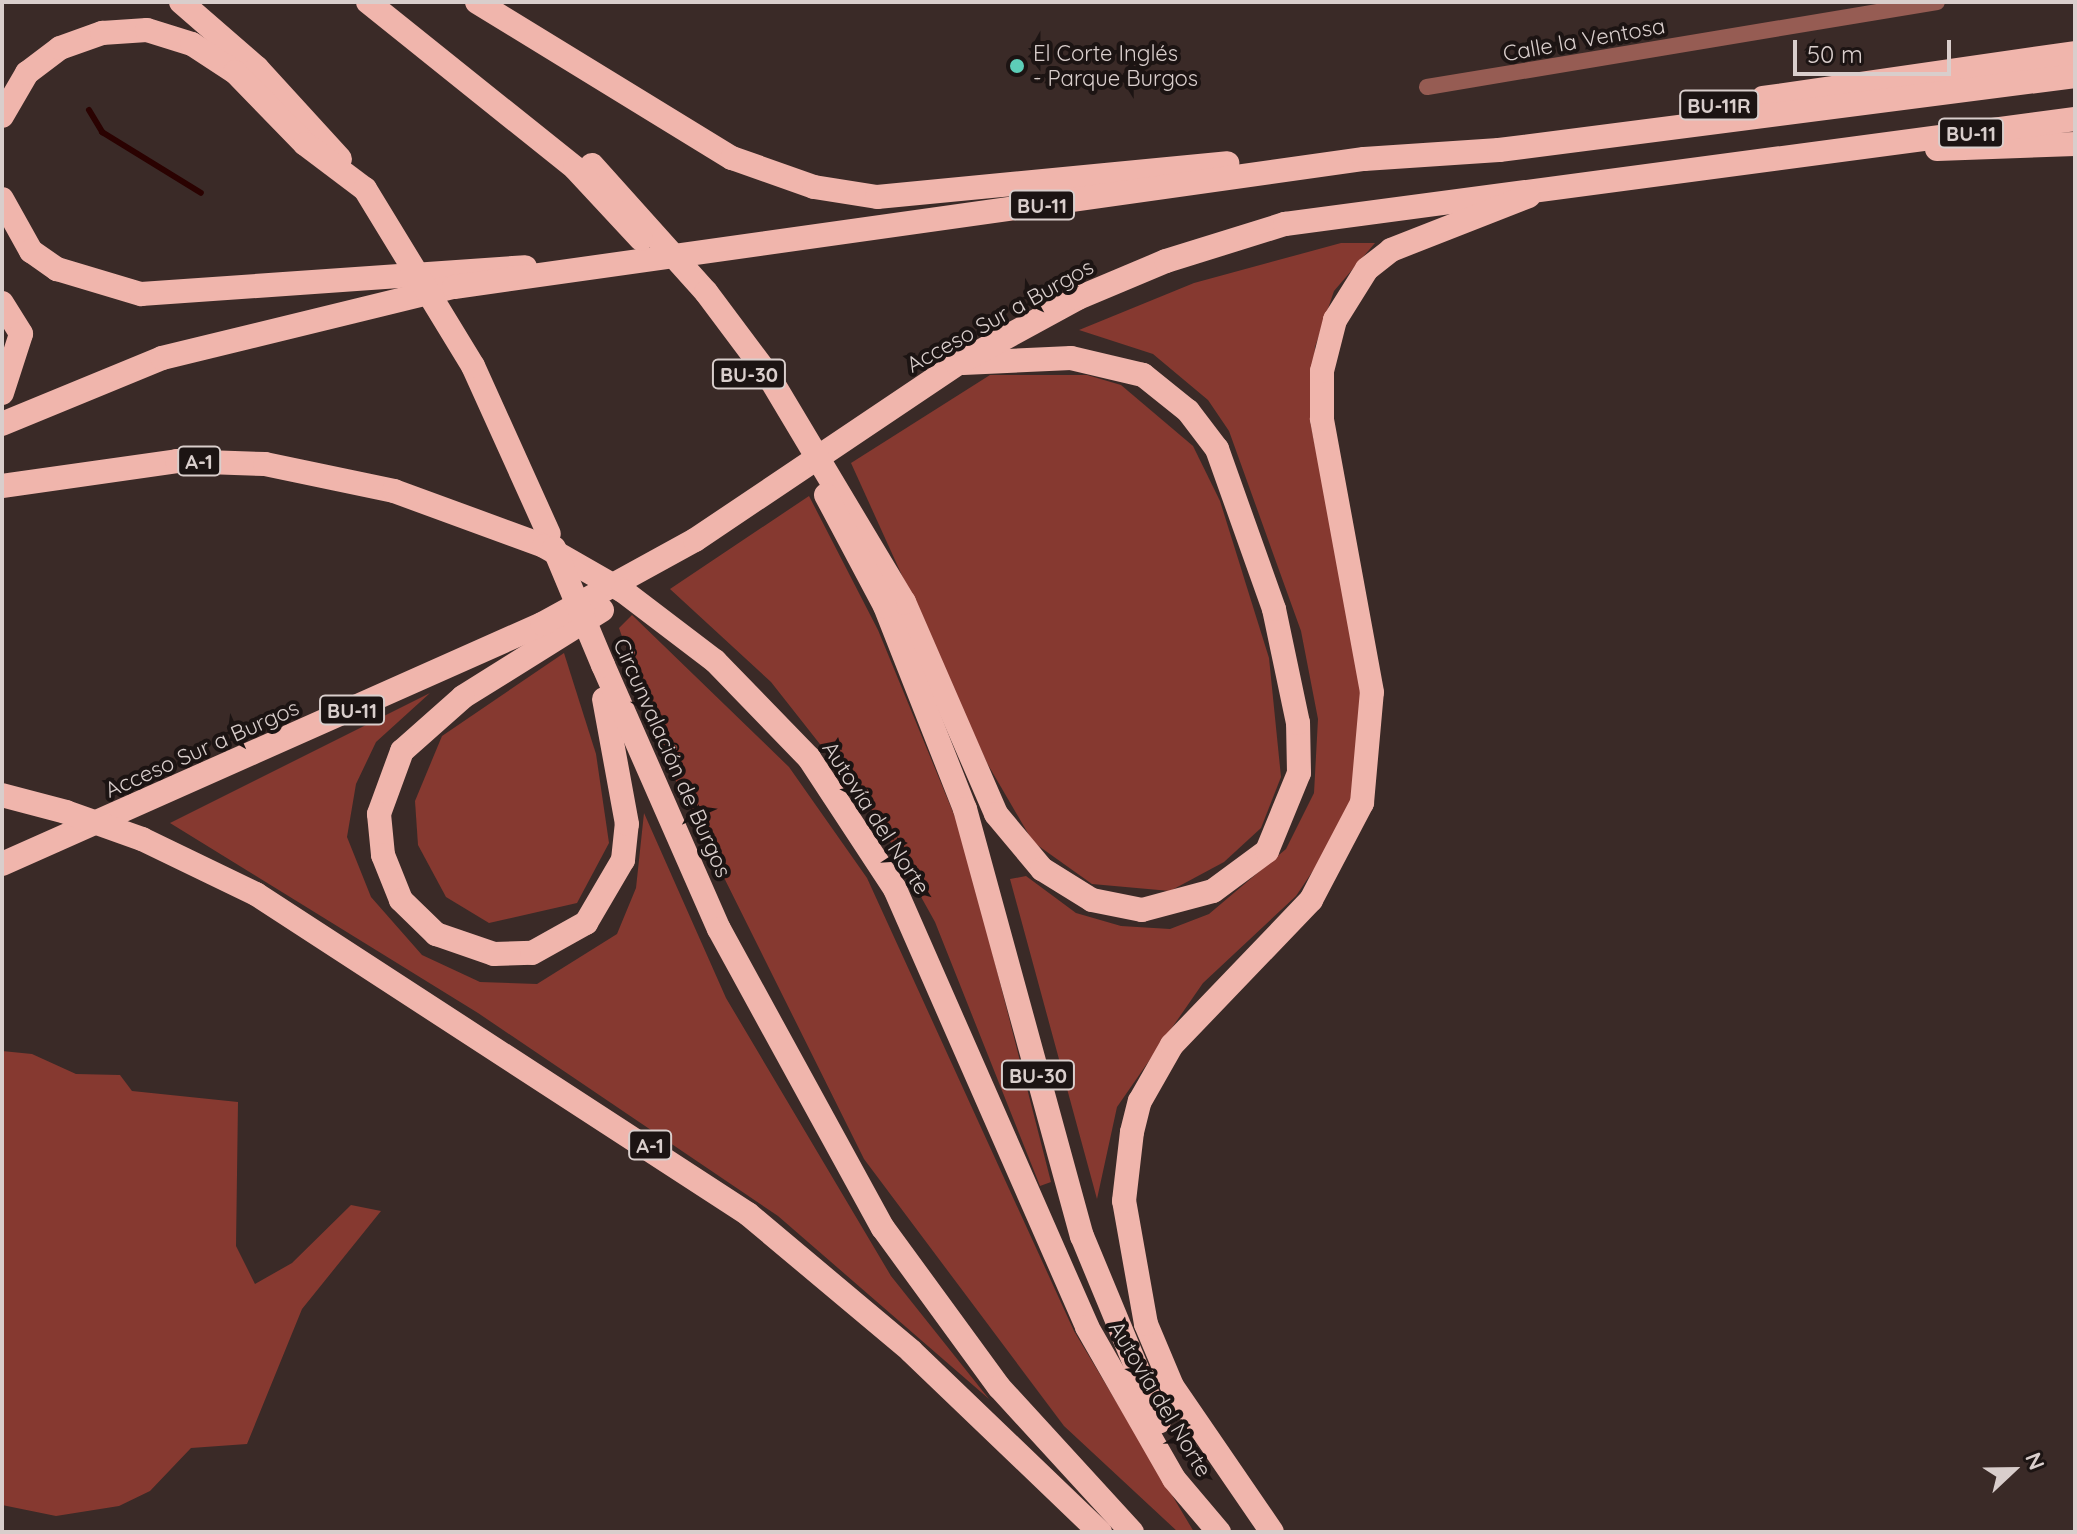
<!DOCTYPE html>
<html>
<head>
<meta charset="utf-8">
<style>
	body { margin:0 }
	#map { position:relative; width:2077px; height:1534px; overflow:hidden; background:#3a2a27; font-family:Quicksand,sans-serif }
	div>[style] { position:absolute }
	.green>* { inset:0; background:#863930 }
	.stream>* { height:6px; margin:-3px; padding:0 3px; transform-origin:3px; border-radius:3px; background:#2a0201 }
	.minor>* { height:16px; margin:-8px; padding:0 8px; transform-origin:8px; border-radius:8px; background:#965c53 }
	.motorway>* { height:24px; margin:-12px; padding:0 12px; transform-origin:12px; border-radius:12px; background:#f0b5ac }
	.motorway-bridge>* { height:24px; margin:-12px; padding:0 12px; transform-origin:12px; border-radius:12px; background:#f0b5ac }
	.dots>* { width:22px; height:22px; translate:-50% -50%; box-sizing:border-box; border:4px solid #1c1413; border-radius:50% }
	span { translate:-50% -50%; white-space:nowrap; text-align:center; line-height:1.15; -webkit-text-stroke:8px #1c1413; paint-order:stroke }
	.shield-label span { padding:2px 6px; background:#1c1413; border:2px solid; border-radius:6px; -webkit-text-stroke-width:0 }
	.shield-label { font-size:20px; color:#d9cecc; font-weight:700 }
	.street-label { font-size:22px; color:#d9cecc }
	.poi-label { font-size:22px; color:#d9cecc }
	.left { translate:0 -50%; text-align:left }
	.frame { position:absolute; inset:0; border:4px solid #d9cecc; pointer-events:none }
	.north { position:absolute; left:1973px; top:1430px; width:80px; height:80px; -webkit-text-stroke:6px #1c1413; paint-order:stroke; rotate:68deg; font-size:22px; font-weight:700; line-height:32px; text-align:center; color:#d9cecc }
	.north::after { content:''; display:block; margin:auto; width:28px; height:36px; background:#d9cecc; clip-path:polygon(50% 0,100% 100%,50% 72%,0 100%) }
	.scale { position:absolute; left:1793px; top:40px; width:158px; height:36px; box-sizing:border-box; border:4px solid #d9cecc; border-top:0; padding-left:10px; font-size:24px; line-height:28px; white-space:nowrap; color:#d9cecc; -webkit-text-stroke:6px #1c1413; paint-order:stroke }
</style>
</head>
<body>
<div id="map">
	<div class="green">
		<i style="clip-path:polygon(1341px 243px,1375px 243px,1334px 291px,1315px 347px,1310px 421px,1358px 658px,1363px 736px,1351px 814px,1296px 896px,1203px 983px,1117px 1107px,1097px 1199px,1010px 879px,1026px 876px,1076px 913px,1121px 926px,1170px 929px,1209px 914px,1286px 849px,1314px 793px,1318px 719px,1301px 631px,1229px 431px,1208px 400px,1153px 354px,1079px 330px,1194px 283px)"></i>
		<i style="clip-path:polygon(990px 375px,1087px 375px,1121px 385px,1193px 446px,1220px 501px,1269px 658px,1281px 777px,1261px 828px,1224px 862px,1170px 891px,1092px 884px,1033px 842px,987px 763px,851px 463px)"></i>
		<i style="clip-path:polygon(809px 496px,878px 630px,962px 834px,1051px 1182px,1040px 1186px,935px 922px,875px 814px,771px 682px,670px 589px)"></i>
		<i style="clip-path:polygon(632px 615px,789px 767px,867px 878px,1074px 1331px,1194px 1532px,1178px 1532px,1064px 1426px,864px 1159px,665px 759px,619px 628px)"></i>
		<i style="clip-path:polygon(564px 653px,596px 754px,609px 843px,577px 903px,489px 923px,446px 897px,418px 845px,415px 801px,442px 736px)"></i>
		<i style="clip-path:polygon(430px 693px,376px 742px,356px 784px,347px 837px,371px 897px,422px 955px,480px 982px,537px 984px,617px 934px,636px 888px,644px 813px,726px 998px,891px 1276px,989px 1399px,778px 1216px,478px 1013px,170px 823px)"></i>
		<i style="clip-path:polygon(2px 1051px,32px 1054px,76px 1074px,120px 1075px,132px 1091px,238px 1102px,236px 1246px,255px 1284px,292px 1263px,351px 1205px,381px 1211px,302px 1309px,247px 1444px,191px 1448px,150px 1491px,119px 1506px,56px 1516px,2px 1505px)"></i>
	</div>
	<div class="stream">
		<i style="left:89px;top:110px;width:26px;rotate:59deg"></i>
		<i style="left:102px;top:132px;width:116px;rotate:31.6deg"></i>
	</div>
	<div class="minor">
		<i style="left:1427px;top:87px;width:517px;rotate:-9.46deg"></i>
	</div>
	<div class="motorway">
		<i style="left:181px;top:2px;width:101px;rotate:41deg"></i>
		<i style="left:257px;top:68px;width:123px;rotate:47.6deg"></i>
		<i style="left:368px;top:2px;width:265px;rotate:38.7deg"></i>
		<i style="left:477px;top:2px;width:299px;rotate:31.5deg"></i>
		<i style="left:732px;top:158px;width:87px;rotate:19.5deg"></i>
		<i style="left:814px;top:187px;width:64px;rotate:9deg"></i>
		<i style="left:877px;top:197px;width:352px;rotate:-5.5deg"></i>
		<i style="left:1763px;top:98px;width:315px;rotate:-8.2deg"></i>
		<i style="left:2px;top:116px;width:50px;rotate:-59.8deg"></i>
		<i style="left:27px;top:73px;width:41px;rotate:-37.1deg"></i>
		<i style="left:60px;top:48px;width:45px;rotate:-19.7deg"></i>
		<i style="left:102px;top:33px;width:45px;rotate:-3.8deg"></i>
		<i style="left:147px;top:30px;width:47px;rotate:17.3deg"></i>
		<i style="left:192px;top:44px;width:51px;rotate:33.1deg"></i>
		<i style="left:235px;top:72px;width:100px;rotate:45.8deg"></i>
		<i style="left:305px;top:144px;width:75px;rotate:36.9deg"></i>
		<i style="left:1937px;top:149px;width:138px;rotate:-2.1deg"></i>
		<i style="left:2px;top:199px;width:60px;rotate:60.9deg"></i>
		<i style="left:31px;top:251px;width:32px;rotate:35deg"></i>
		<i style="left:57px;top:269px;width:88px;rotate:16.6deg"></i>
		<i style="left:141px;top:294px;width:385px;rotate:-4deg"></i>
		<i style="left:2px;top:303px;width:36px;rotate:58deg"></i>
		<i style="left:21px;top:334px;width:62px;rotate:107.9deg"></i>
		<i style="left:473px;top:366px;width:184px;rotate:65.7deg"></i>
		<i style="left:2px;top:424px;width:173px;rotate:-22.4deg"></i>
		<i style="left:162px;top:358px;width:301px;rotate:-13.7deg"></i>
		<i style="left:454px;top:287px;width:919px;rotate:-8.01deg"></i>
		<i style="left:1364px;top:159px;width:135px;rotate:-3.8deg"></i>
		<i style="left:1499px;top:150px;width:581px;rotate:-7.32deg"></i>
		<i style="left:2px;top:486px;width:177px;rotate:-8.1deg"></i>
		<i style="left:177px;top:461px;width:88px;rotate:2deg"></i>
		<i style="left:265px;top:464px;width:132px;rotate:11.8deg"></i>
		<i style="left:904px;top:602px;width:231px;rotate:66.5deg"></i>
		<i style="left:996px;top:814px;width:72px;rotate:50.1deg"></i>
		<i style="left:1042px;top:869px;width:59px;rotate:31.8deg"></i>
		<i style="left:1092px;top:900px;width:51px;rotate:11.3deg"></i>
		<i style="left:1142px;top:910px;width:73px;rotate:-15deg"></i>
		<i style="left:1213px;top:891px;width:67px;rotate:-36.5deg"></i>
		<i style="left:1267px;top:851px;width:84px;rotate:-67.7deg"></i>
		<i style="left:1299px;top:773px;width:50px;rotate:-91.1deg"></i>
		<i style="left:1298px;top:723px;width:116px;rotate:-101.9deg"></i>
		<i style="left:1274px;top:609px;width:170px;rotate:-109.6deg"></i>
		<i style="left:1217px;top:449px;width:48px;rotate:-127.3deg"></i>
		<i style="left:1188px;top:411px;width:58px;rotate:-141.3deg"></i>
		<i style="left:1143px;top:375px;width:74px;rotate:-166.7deg"></i>
		<i style="left:1071px;top:358px;width:108px;rotate:177.3deg"></i>
		<i style="left:885px;top:606px;width:218px;rotate:68.5deg"></i>
		<i style="left:965px;top:809px;width:443px;rotate:74.7deg"></i>
		<i style="left:1082px;top:1236px;width:201px;rotate:67.5deg"></i>
		<i style="left:602px;top:610px;width:164px;rotate:148deg"></i>
		<i style="left:463px;top:697px;width:81px;rotate:138.5deg"></i>
		<i style="left:402px;top:751px;width:67px;rotate:110.1deg"></i>
		<i style="left:379px;top:814px;width:41px;rotate:84.4deg"></i>
		<i style="left:383px;top:855px;width:48px;rotate:68.2deg"></i>
		<i style="left:401px;top:900px;width:49px;rotate:44.2deg"></i>
		<i style="left:436px;top:934px;width:61px;rotate:19deg"></i>
		<i style="left:494px;top:954px;width:38px;rotate:-2deg"></i>
		<i style="left:532px;top:953px;width:62px;rotate:-29.1deg"></i>
		<i style="left:586px;top:923px;width:73px;rotate:-59.6deg"></i>
		<i style="left:623px;top:860px;width:36px;rotate:-84deg"></i>
		<i style="left:627px;top:824px;width:127px;rotate:-100.4deg"></i>
		<i style="left:715px;top:661px;width:135px;rotate:45.9deg"></i>
		<i style="left:809px;top:758px;width:157px;rotate:56.7deg"></i>
		<i style="left:895px;top:889px;width:478px;rotate:66.3deg"></i>
		<i style="left:1087px;top:1327px;width:175px;rotate:60.2deg"></i>
		<i style="left:1174px;top:1479px;width:70px;rotate:49.7deg"></i>
		<i style="left:603px;top:665px;width:288px;rotate:66.3deg"></i>
		<i style="left:719px;top:929px;width:341px;rotate:61.3deg"></i>
		<i style="left:883px;top:1228px;width:197px;rotate:53.9deg"></i>
		<i style="left:999px;top:1387px;width:197px;rotate:47.5deg"></i>
		<i style="left:2px;top:795px;width:66px;rotate:14.9deg"></i>
		<i style="left:142px;top:839px;width:127px;rotate:25.8deg"></i>
		<i style="left:256px;top:894px;width:587px;rotate:33.04deg"></i>
		<i style="left:748px;top:1214px;width:213px;rotate:40deg"></i>
		<i style="left:911px;top:1351px;width:262px;rotate:43.8deg"></i>
		<i style="left:2px;top:864px;width:591px;rotate:-23.96deg"></i>
		<i style="left:542px;top:624px;width:175px;rotate:-28.8deg"></i>
		<i style="left:695px;top:540px;width:316px;rotate:-33.9deg"></i>
		<i style="left:957px;top:364px;width:138px;rotate:-28.6deg"></i>
		<i style="left:1078px;top:298px;width:95px;rotate:-22.8deg"></i>
		<i style="left:1166px;top:261px;width:125px;rotate:-17.3deg"></i>
		<i style="left:1285px;top:224px;width:797px;rotate:-7.57deg"></i>
		<i style="left:1272px;top:1532px;width:177px;rotate:-124.4deg"></i>
		<i style="left:1172px;top:1386px;width:67px;rotate:-112.8deg"></i>
		<i style="left:1146px;top:1324px;width:125px;rotate:-100.1deg"></i>
		<i style="left:1124px;top:1201px;width:69px;rotate:-83.4deg"></i>
		<i style="left:1132px;top:1132px;width:32px;rotate:-76deg"></i>
		<i style="left:1140px;top:1101px;width:64px;rotate:-60.3deg"></i>
		<i style="left:1172px;top:1045px;width:201px;rotate:-46.2deg"></i>
		<i style="left:1311px;top:900px;width:110px;rotate:-62.3deg"></i>
		<i style="left:1362px;top:803px;width:111px;rotate:-84.9deg"></i>
		<i style="left:1372px;top:692px;width:278px;rotate:-100.4deg"></i>
		<i style="left:1322px;top:419px;width:48px;rotate:-90deg"></i>
		<i style="left:1322px;top:371px;width:53px;rotate:-75.7deg"></i>
		<i style="left:1335px;top:320px;width:60px;rotate:-57.9deg"></i>
		<i style="left:1367px;top:269px;width:31px;rotate:-38deg"></i>
		<i style="left:1391px;top:250px;width:148px;rotate:-21.4deg"></i>
	</div>
	<div class="motorway-bridge">
		<i style="left:592px;top:165px;width:171px;rotate:48.1deg"></i>
		<i style="left:706px;top:292px;width:104px;rotate:53.2deg"></i>
		<i style="left:768px;top:375px;width:265px;rotate:59.1deg"></i>
		<i style="left:575px;top:168px;width:97px;rotate:47.1deg"></i>
		<i style="left:365px;top:189px;width:207px;rotate:58.6deg"></i>
		<i style="left:394px;top:491px;width:160px;rotate:20.1deg"></i>
		<i style="left:544px;top:546px;width:91px;rotate:29.7deg"></i>
		<i style="left:623px;top:591px;width:116px;rotate:37.3deg"></i>
		<i style="left:826px;top:495px;width:126px;rotate:62deg"></i>
		<i style="left:554px;top:548px;width:127px;rotate:67.3deg"></i>
		<i style="left:66px;top:812px;width:81px;rotate:19.6deg"></i>
	</div>
	<div class="dots">
		<i style="left:1017px;top:66px;background:#5dceb8"></i>
	</div>
	<div class="shield-label">
		<span style="left:1719px;top:105px">BU-11R</span>
		<span style="left:1971px;top:133px">BU-11</span>
		<span style="left:1042px;top:205px">BU-11</span>
		<span style="left:749px;top:374px">BU-30</span>
		<span style="left:199px;top:461px">A-1</span>
		<span style="left:352px;top:710px">BU-11</span>
		<span style="left:1038px;top:1075px">BU-30</span>
		<span style="left:650px;top:1145px">A-1</span>
	</div>
	<div class="street-label">
		<span style="left:1584px;top:40px;rotate:-10deg">Calle la Ventosa</span>
		<span style="left:1000px;top:316px;rotate:-29deg">Acceso Sur a Burgos</span>
		<span style="left:202px;top:749px;rotate:-24deg">Acceso Sur a Burgos</span>
		<span style="left:672px;top:758px;rotate:66deg">Circunvalación de Burgos</span>
		<span style="left:876px;top:818px;rotate:57deg">Autovía del Norte</span>
		<span style="left:1160px;top:1399px;rotate:59deg">Autovía del Norte</span>
	</div>
	<div class="poi-label">
		<span class="left" style="left:1033px;top:66px">El Corte Inglés<br>- Parque Burgos</span>
	</div>
	<div class="frame"></div>
	<div class="north">N</div>
	<div class="scale">50 m</div>
</div>
</body>
</html>
